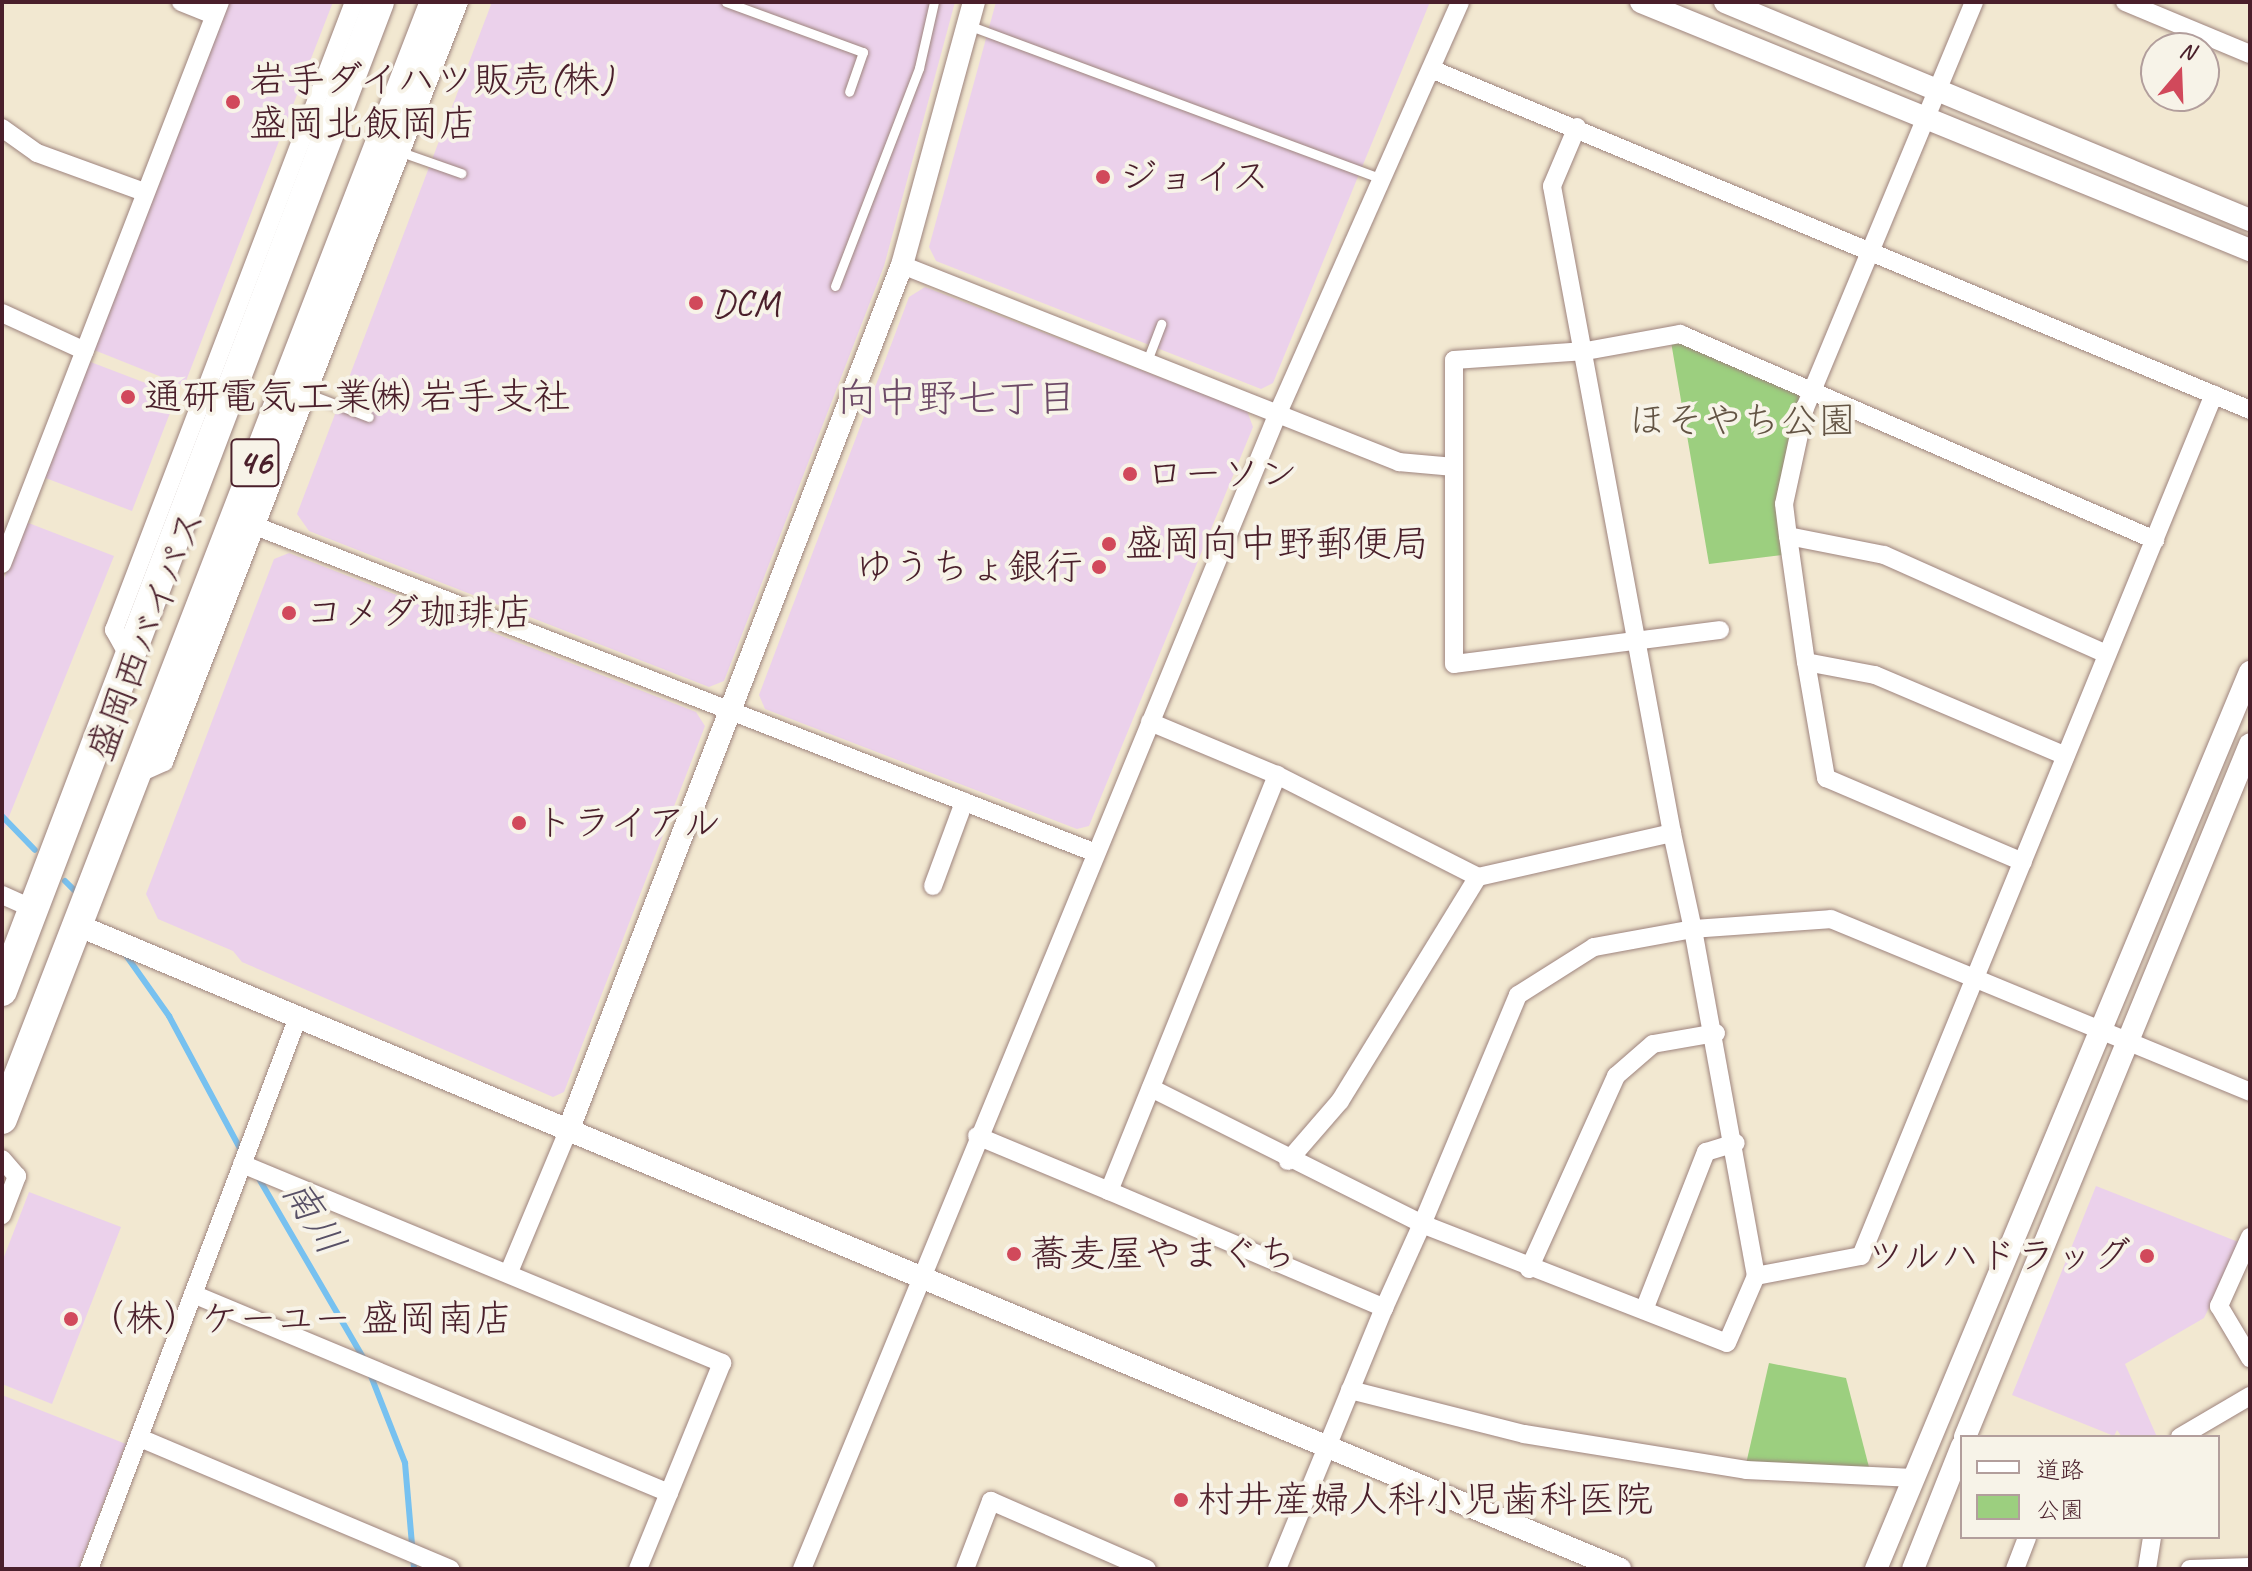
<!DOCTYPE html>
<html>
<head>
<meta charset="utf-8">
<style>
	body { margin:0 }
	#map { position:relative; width:2252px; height:1571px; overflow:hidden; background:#f2e8d1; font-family:Caveat,"Klee One",sans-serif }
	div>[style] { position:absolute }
	.built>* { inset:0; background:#ebd1eb }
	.green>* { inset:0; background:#9ccf7f }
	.stream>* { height:6px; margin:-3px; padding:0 3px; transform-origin:3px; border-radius:3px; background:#77c1f0 }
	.roads { filter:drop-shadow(0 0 2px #9e847e) drop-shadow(0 0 2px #9e847e) }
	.service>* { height:9px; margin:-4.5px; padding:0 4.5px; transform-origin:4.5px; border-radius:4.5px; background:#fff }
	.minor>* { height:18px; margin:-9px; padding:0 9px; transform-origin:9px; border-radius:9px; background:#fff }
	.tertiary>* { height:22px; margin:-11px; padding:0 11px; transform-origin:11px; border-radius:11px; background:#fff }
	.trunk>* { height:30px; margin:-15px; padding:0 15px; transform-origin:15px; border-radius:15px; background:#fff }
	.dots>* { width:22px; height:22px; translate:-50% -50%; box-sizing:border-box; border:4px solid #f7f3e8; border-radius:50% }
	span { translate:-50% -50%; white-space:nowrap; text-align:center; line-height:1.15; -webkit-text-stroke:8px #f7f3e8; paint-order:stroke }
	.shield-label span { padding:2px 6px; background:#f7f3e8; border:2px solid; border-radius:6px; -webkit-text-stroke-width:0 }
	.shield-label { font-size:36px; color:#4a1f2b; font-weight:700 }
	.poi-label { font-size:38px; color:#4a1f2b }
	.left { translate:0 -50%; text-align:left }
	.right { translate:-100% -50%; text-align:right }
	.park-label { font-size:38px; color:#635444 }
	.street-label { font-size:38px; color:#4a1f2b }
	.neighbourhood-label { font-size:40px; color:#6d4a67 }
	.water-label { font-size:40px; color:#585066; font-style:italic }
	.frame { position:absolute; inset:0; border:4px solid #4a1f2b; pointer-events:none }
	.legend { position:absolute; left:1960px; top:1435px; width:260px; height:104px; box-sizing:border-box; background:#f7f3e8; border:2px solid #b29e9c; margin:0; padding:10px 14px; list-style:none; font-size:24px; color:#4a1f2b }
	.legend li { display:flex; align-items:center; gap:16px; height:40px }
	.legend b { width:40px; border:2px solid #b29e9c }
	.north { position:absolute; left:2140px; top:32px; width:80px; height:80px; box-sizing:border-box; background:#f7f3e8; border:2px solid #b29e9c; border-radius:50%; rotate:19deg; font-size:22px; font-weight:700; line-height:32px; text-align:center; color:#4a1f2b }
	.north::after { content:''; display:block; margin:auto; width:28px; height:36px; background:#d1495b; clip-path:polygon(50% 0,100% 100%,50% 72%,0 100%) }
</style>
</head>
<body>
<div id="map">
	<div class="built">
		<i style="clip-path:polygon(226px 2px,333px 2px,184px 386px,94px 350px)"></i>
		<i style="clip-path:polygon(492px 2px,955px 2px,884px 266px,724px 681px,709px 687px,309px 531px,297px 514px)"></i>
		<i style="clip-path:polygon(996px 2px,1430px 2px,1273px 383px,1261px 389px,936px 261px,929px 247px)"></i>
		<i style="clip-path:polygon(925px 287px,1247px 411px,1253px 427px,1089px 826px,1077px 829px,765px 709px,759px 695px,909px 297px)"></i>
		<i style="clip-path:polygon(88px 361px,177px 395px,132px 511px,43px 477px)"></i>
		<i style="clip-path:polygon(26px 522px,114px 556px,2px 834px,2px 584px)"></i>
		<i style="clip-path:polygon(289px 553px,696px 712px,705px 726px,564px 1092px,553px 1097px,242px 962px,233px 951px,158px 919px,146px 894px,274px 559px)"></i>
		<i style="clip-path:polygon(2096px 1186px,2241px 1243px,2204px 1318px,2125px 1364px,2157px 1437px,2122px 1437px,2117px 1430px,2114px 1436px,2012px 1395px)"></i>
		<i style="clip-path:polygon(29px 1192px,121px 1227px,52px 1404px,2px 1384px,2px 1262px)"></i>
		<i style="clip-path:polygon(2px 1395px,126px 1444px,78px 1569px,2px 1569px)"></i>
	</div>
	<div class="green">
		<i style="clip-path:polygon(1670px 336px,1812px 390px,1791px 456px,1791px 554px,1709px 564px)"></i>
		<i style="clip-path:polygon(1769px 1363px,1846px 1378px,1871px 1475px,1746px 1464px)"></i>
	</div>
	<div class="stream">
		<i style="left:2px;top:816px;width:47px;rotate:45.9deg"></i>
		<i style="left:65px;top:881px;width:13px;rotate:45deg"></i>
		<i style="left:123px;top:951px;width:80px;rotate:54.7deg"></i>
		<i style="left:169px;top:1016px;width:157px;rotate:61.8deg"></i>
		<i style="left:258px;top:1177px;width:213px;rotate:59.8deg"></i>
		<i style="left:369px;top:1371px;width:99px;rotate:68.6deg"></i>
		<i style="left:405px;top:1463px;width:106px;rotate:85.1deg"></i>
	</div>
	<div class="roads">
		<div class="service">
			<i style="left:726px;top:2px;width:146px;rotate:20.1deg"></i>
			<i style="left:863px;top:52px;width:42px;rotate:109.3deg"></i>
			<i style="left:968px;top:25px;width:443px;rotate:20.4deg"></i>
			<i style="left:401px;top:152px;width:64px;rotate:19.3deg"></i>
			<i style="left:835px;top:286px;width:234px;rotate:-68.9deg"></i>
			<i style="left:919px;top:68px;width:68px;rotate:-77.2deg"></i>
			<i style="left:1147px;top:361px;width:40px;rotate:-69deg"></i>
			<i style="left:309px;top:394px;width:64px;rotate:21deg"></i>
		</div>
		<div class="minor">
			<i style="left:181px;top:2px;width:35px;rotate:22deg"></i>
			<i style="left:1974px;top:2px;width:439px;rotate:112.6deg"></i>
			<i style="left:1805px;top:407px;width:99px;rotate:102.2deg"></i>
			<i style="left:1784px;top:504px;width:32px;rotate:83deg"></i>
			<i style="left:1788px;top:536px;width:98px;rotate:11.2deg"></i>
			<i style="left:1884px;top:555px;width:243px;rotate:24deg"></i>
			<i style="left:2125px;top:2px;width:135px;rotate:22.6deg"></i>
			<i style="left:1431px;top:69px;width:887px;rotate:22.6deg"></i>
			<i style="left:2px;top:128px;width:43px;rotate:35.5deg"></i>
			<i style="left:37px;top:153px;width:114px;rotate:20deg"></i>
			<i style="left:902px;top:265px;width:535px;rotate:21.62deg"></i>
			<i style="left:1399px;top:462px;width:55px;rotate:5.2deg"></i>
			<i style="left:2px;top:313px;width:91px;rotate:24.6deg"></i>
			<i style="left:258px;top:527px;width:899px;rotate:21.26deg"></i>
			<i style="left:1788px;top:536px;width:127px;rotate:81.9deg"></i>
			<i style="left:1806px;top:662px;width:70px;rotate:10.7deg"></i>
			<i style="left:1875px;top:675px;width:207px;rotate:23deg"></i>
			<i style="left:2px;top:564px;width:603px;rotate:-68.8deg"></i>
			<i style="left:1720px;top:630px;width:268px;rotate:172.7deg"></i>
			<i style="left:1454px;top:664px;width:304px;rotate:-90deg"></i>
			<i style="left:1454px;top:360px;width:132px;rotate:-3.9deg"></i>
			<i style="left:1586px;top:351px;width:96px;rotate:-10.3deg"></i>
			<i style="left:1680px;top:334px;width:518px;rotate:23.45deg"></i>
			<i style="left:128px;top:655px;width:29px;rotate:-119deg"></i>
			<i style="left:114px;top:630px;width:672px;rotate:-69.08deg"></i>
			<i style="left:1806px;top:662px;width:118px;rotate:80.2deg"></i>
			<i style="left:1826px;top:778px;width:214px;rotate:23.1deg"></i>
			<i style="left:1150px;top:722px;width:138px;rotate:22.7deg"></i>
			<i style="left:1277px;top:775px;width:225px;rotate:26.9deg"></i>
			<i style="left:1478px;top:877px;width:199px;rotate:-12.8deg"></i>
			<i style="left:1672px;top:833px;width:658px;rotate:-100.51deg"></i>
			<i style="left:1552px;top:186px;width:64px;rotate:-67deg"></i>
			<i style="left:135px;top:775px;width:32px;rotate:-24deg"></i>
			<i style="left:164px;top:762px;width:815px;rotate:-68.79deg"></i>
			<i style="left:1672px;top:833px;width:98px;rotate:77.7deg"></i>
			<i style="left:1693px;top:929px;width:138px;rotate:-4.1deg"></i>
			<i style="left:1831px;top:919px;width:453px;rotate:22.4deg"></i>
			<i style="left:933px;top:886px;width:90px;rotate:-69.7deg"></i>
			<i style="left:2px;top:895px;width:35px;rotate:24deg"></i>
			<i style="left:1151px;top:1088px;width:303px;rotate:26.6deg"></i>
			<i style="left:1422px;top:1224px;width:327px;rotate:21.3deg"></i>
			<i style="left:1727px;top:1343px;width:73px;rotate:-66.6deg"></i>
			<i style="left:1756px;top:1276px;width:353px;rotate:-100.3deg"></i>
			<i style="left:1693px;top:929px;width:101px;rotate:169.7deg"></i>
			<i style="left:1594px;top:947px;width:90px;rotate:147.7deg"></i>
			<i style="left:1518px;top:995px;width:248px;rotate:112.7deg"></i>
			<i style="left:1422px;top:1224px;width:92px;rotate:114.3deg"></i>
			<i style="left:977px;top:1136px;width:143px;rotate:22.6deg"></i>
			<i style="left:1109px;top:1191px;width:449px;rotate:-68deg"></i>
			<i style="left:2px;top:1159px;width:23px;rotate:49deg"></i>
			<i style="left:17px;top:1176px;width:42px;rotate:111deg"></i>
			<i style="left:1288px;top:1161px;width:79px;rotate:-49.1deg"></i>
			<i style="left:1340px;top:1101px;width:263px;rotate:-58.4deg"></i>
			<i style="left:242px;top:1164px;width:520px;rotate:22.52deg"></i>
			<i style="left:722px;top:1363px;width:222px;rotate:112.2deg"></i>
			<i style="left:1109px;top:1191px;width:299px;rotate:23deg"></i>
			<i style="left:1384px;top:1308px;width:282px;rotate:112.3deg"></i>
			<i style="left:2250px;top:1237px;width:76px;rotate:114.2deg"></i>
			<i style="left:2219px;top:1306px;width:61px;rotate:59.2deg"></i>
			<i style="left:1529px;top:1269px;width:212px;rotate:-65.7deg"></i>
			<i style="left:1616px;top:1076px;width:49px;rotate:-40.9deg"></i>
			<i style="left:1653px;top:1044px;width:64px;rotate:-9.9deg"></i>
			<i style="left:509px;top:1272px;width:153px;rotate:-67.3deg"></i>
			<i style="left:1756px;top:1276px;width:107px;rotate:-10.8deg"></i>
			<i style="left:1861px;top:1256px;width:931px;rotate:-67.73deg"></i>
			<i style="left:193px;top:1294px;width:516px;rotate:22.69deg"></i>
			<i style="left:1644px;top:1310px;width:170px;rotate:-68.6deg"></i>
			<i style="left:1706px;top:1152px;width:31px;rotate:-17deg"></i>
			<i style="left:1350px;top:1390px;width:179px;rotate:14.2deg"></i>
			<i style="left:1524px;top:1434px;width:225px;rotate:9.2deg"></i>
			<i style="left:1746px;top:1470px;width:168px;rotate:2.7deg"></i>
			<i style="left:2180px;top:1437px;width:81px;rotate:-30.4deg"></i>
			<i style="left:140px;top:1438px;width:337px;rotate:22.9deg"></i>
			<i style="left:89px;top:1569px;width:590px;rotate:-69.26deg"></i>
			<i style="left:802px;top:1569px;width:1250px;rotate:-67.62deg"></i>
			<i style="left:1278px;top:413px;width:449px;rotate:-66.1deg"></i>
			<i style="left:965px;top:1569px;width:73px;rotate:-69.1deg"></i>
			<i style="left:991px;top:1501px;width:170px;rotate:23.6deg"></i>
			<i style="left:2015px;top:1569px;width:34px;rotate:-69deg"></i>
			<i style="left:2147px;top:1569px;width:32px;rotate:-81deg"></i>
			<i style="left:2190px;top:1569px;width:60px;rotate:-1.9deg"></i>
		</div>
		<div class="tertiary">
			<i style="left:1641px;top:2px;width:658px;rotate:22.16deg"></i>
			<i style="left:1725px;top:2px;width:568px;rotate:22.55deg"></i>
			<i style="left:77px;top:925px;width:1672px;rotate:22.65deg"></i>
			<i style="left:568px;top:1131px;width:928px;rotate:-68.91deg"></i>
			<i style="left:902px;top:265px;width:273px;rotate:-74.7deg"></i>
			<i style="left:1965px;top:1437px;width:749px;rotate:-67.64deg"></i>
			<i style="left:1876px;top:1569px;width:972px;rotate:-67.37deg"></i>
			<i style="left:1913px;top:1569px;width:132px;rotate:-68.3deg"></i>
		</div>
		<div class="trunk">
			<i style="left:2px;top:991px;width:1058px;rotate:-69.13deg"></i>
			<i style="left:2px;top:1119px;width:1198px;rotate:-68.81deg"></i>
		</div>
	</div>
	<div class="dots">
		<i style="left:233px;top:102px;background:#d1495b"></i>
		<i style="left:1103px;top:177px;background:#d1495b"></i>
		<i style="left:696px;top:303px;background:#d1495b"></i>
		<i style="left:128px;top:397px;background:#d1495b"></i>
		<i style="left:1130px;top:474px;background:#d1495b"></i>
		<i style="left:1109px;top:544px;background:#d1495b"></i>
		<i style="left:1099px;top:567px;background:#d1495b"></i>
		<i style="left:289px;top:613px;background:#d1495b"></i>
		<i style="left:519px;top:823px;background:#d1495b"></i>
		<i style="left:1014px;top:1254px;background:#d1495b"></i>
		<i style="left:2147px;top:1256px;background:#d1495b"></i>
		<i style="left:71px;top:1319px;background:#d1495b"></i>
		<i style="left:1181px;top:1500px;background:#d1495b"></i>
	</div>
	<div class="shield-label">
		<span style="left:255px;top:463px">46</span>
	</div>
	<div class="poi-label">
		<span class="left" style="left:249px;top:102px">岩手ダイハツ販売(株)<br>盛岡北飯岡店</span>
		<span class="left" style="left:1119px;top:177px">ジョイス</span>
		<span class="left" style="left:712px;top:303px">DCM</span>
		<span class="left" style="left:144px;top:397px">通研電気工業㈱ 岩手支社</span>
		<span class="left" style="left:1146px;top:474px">ローソン</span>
		<span class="left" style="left:1125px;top:544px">盛岡向中野郵便局</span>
		<span class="right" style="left:1083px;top:567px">ゆうちょ銀行</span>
		<span class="left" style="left:305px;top:613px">コメダ珈琲店</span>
		<span class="left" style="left:535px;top:823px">トライアル</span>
		<span class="left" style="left:1030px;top:1254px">蕎麦屋やまぐち</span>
		<span class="right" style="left:2131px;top:1256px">ツルハドラッグ</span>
		<span class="left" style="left:87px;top:1319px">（株）ケーユー 盛岡南店</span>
		<span class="left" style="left:1197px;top:1500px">村井産婦人科小児歯科医院</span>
	</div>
	<div class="park-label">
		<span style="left:1742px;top:421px">ほそやち公園</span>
	</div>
	<div class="street-label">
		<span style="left:146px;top:635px;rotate:-69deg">盛岡西バイパス</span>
	</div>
	<div class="neighbourhood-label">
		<span style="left:957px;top:398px">向中野七丁目</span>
	</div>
	<div class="water-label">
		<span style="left:314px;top:1217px;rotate:58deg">南川</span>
	</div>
	<div class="frame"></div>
	<ul class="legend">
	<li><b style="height:10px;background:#fff"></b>道路</li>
	<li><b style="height:22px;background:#9ccf7f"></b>公園</li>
	</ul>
	<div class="north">N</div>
</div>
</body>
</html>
